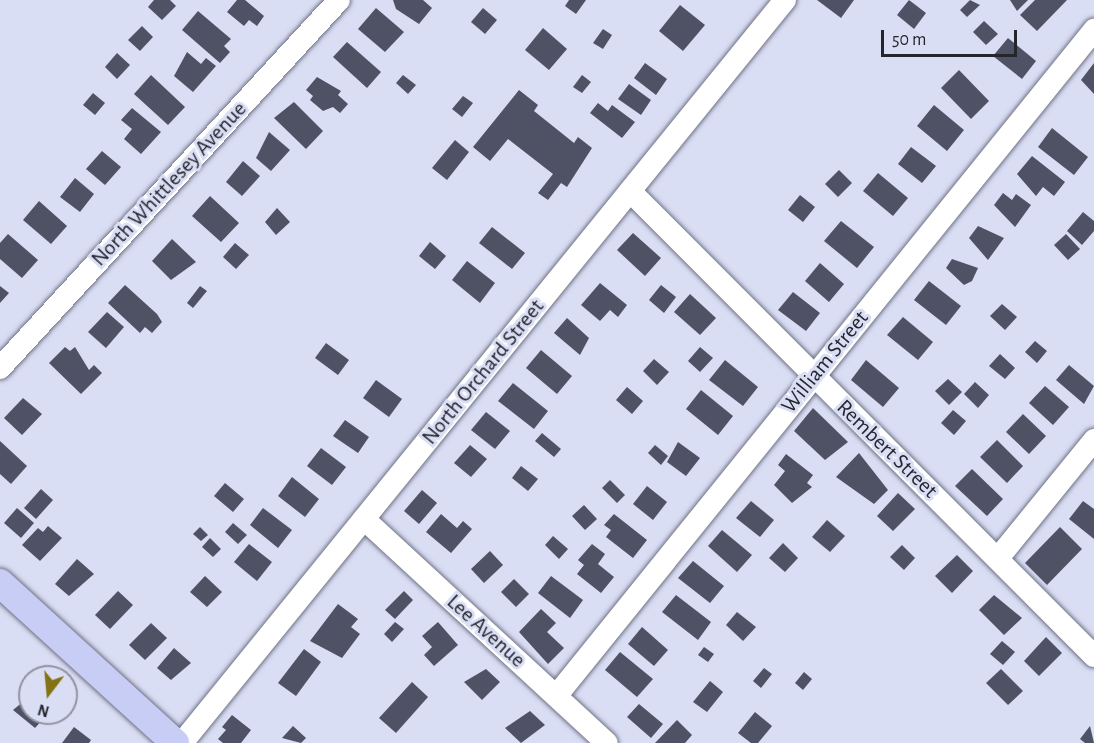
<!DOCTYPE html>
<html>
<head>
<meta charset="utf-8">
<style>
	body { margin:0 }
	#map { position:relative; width:1094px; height:743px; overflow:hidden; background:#dadef4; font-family:"Alegreya Sans",sans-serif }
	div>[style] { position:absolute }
	.building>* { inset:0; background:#4f5264 }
	.roads { filter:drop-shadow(0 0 2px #6f7285) drop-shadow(0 0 2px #6f7285) }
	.minor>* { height:22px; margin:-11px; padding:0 11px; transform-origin:11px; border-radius:11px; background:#fff }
	.major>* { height:28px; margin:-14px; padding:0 14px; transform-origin:14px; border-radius:14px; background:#c7cdf5 }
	span { translate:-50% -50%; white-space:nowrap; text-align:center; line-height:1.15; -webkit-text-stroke:6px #dadef4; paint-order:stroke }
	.street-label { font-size:22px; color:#24252d }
	.north { position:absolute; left:18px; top:665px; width:60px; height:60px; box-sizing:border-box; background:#dadef4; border:2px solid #9194a4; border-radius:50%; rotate:196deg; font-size:16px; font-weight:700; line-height:24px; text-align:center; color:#24252d }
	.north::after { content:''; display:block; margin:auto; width:21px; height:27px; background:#847213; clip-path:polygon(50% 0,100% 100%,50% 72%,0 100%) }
	.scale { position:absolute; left:881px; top:30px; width:136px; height:27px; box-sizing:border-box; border:3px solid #24252d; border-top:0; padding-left:8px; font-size:18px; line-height:21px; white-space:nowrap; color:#24252d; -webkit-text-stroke:4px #dadef4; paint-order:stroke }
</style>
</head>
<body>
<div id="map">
	<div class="building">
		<i style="clip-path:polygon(154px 0,170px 0,176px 6px,162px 20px,148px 7px)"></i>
		<i style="clip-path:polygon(237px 0,245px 0,264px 16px,257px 26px,249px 20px,244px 26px,227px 12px)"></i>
		<i style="clip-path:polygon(393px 0,423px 0,432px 8px,419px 24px,396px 9px)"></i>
		<i style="clip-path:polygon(569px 0,586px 0,576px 14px,565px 6px)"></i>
		<i style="clip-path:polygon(817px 0,854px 0,841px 18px)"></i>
		<i style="clip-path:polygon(909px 0,926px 13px,914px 29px,897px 15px)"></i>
		<i style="clip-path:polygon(970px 0,980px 5px,967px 17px,960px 10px)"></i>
		<i style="clip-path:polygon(1010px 0,1028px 0,1017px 11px)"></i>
		<i style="clip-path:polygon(1035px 0,1067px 0,1037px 31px,1020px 15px)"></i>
		<i style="clip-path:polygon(680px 5px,705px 25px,683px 51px,659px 31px)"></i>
		<i style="clip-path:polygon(376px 8px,404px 32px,385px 52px,358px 29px)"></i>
		<i style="clip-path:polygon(483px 8px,497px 20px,485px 34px,471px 22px)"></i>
		<i style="clip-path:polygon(198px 11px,231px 39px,224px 46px,230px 52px,220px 63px,182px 30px)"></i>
		<i style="clip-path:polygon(984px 21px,998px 34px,986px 45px,973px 32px)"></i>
		<i style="clip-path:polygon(142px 26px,153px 37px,140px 51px,128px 40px)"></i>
		<i style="clip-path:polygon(543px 28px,567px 49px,549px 70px,525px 50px)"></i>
		<i style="clip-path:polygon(603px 29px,612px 35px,603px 49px,593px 43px)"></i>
		<i style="clip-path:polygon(1008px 38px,1036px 61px,1022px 79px,993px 56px)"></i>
		<i style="clip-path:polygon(347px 42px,381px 72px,367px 88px,333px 57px)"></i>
		<i style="clip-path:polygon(187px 52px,201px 64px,206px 58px,216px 66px,193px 92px,174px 76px)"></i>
		<i style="clip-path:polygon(117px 53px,130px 65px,117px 79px,105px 67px)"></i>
		<i style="clip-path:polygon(645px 63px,667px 79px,656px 95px,634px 78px)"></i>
		<i style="clip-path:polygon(1094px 63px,1094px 94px,1081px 80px)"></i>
		<i style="clip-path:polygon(959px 70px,989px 101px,971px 119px,941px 88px)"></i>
		<i style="clip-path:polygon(151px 75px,185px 107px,168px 125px,134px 94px)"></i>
		<i style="clip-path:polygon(403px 75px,416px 85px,408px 94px,396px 83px)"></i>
		<i style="clip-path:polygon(582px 75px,591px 82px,582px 93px,573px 87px)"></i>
		<i style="clip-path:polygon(317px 77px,341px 91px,338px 95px,348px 104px,340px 113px,333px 107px,323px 111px,310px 100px,313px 96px,306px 90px)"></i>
		<i style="clip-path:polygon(629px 84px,651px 100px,641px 115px,618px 99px)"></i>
		<i style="clip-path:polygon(519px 90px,538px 105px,534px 111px,574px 143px,578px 137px,592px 148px,567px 187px,561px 183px,548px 200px,538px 193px,553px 174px,508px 139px,490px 161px,473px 147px)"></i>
		<i style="clip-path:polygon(93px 93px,105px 103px,95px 115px,83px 105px)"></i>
		<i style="clip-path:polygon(463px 96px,473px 103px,462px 117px,452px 109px)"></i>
		<i style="clip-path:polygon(294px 102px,323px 131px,306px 149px,274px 118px)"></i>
		<i style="clip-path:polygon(598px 103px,608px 111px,612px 105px,635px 122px,622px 138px,590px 113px)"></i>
		<i style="clip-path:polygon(934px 105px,964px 130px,947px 151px,917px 126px)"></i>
		<i style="clip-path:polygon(132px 108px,161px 132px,141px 154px,124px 139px,132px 129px,121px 120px)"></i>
		<i style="clip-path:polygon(1052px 128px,1088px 157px,1074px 175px,1038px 147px)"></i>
		<i style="clip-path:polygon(269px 132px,290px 150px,271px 171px,256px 158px)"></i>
		<i style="clip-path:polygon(455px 140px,469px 152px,447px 180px,432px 168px)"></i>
		<i style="clip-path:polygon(911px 147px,936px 166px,922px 183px,898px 164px)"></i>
		<i style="clip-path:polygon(102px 151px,121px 167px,105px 185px,86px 169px)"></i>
		<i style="clip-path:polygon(1032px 156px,1065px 182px,1054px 196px,1043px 187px,1036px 196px,1017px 174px)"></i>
		<i style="clip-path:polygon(243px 161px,260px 176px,242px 196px,226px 182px)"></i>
		<i style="clip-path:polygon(839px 170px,852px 183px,838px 197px,825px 184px)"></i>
		<i style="clip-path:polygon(878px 173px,908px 198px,893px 216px,863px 191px)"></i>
		<i style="clip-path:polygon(75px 178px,94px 194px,80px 212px,60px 197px)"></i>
		<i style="clip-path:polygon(1003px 193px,1012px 200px,1016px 194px,1031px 205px,1015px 227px,994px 205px)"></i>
		<i style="clip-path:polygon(800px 195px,815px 207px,803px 222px,788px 210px)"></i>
		<i style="clip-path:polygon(210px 196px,239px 223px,221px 242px,192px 216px)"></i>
		<i style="clip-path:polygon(39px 201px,67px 226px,51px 244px,23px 220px)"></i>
		<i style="clip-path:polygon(277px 208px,290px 222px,276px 235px,265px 222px)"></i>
		<i style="clip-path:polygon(1083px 212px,1094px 221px,1094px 231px,1082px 245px,1067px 231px)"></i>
		<i style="clip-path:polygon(841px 221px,874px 247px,857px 268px,824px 241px)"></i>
		<i style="clip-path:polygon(978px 226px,1004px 238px,988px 260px,969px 238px)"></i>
		<i style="clip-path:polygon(492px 227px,525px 253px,512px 269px,479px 243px)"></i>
		<i style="clip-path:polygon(633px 233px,661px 258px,645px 276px,617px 250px)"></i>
		<i style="clip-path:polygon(8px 234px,38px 260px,22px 278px,0 259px,0 243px)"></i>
		<i style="clip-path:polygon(1066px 234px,1080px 249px,1068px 260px,1054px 245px)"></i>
		<i style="clip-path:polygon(172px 239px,196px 262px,171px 280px,152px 261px)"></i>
		<i style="clip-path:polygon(430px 242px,446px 256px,435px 269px,419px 256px)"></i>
		<i style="clip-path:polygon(235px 243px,249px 255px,236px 269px,223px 257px)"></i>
		<i style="clip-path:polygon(952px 259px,978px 268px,972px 281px,964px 285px,946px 268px)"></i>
		<i style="clip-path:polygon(467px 261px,495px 283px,480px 303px,452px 280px)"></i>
		<i style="clip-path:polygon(820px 263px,844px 284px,829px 302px,805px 281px)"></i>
		<i style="clip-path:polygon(929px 281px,961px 306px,946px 325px,914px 300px)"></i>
		<i style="clip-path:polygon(600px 283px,627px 305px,618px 317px,610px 310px,600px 321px,581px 305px)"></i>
		<i style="clip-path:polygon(125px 285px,157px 314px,162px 322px,152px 333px,145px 327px,140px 333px,108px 303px)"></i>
		<i style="clip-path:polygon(661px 285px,676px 297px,664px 313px,649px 300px)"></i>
		<i style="clip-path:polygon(0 286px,9px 293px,0 303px)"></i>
		<i style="clip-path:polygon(200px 286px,207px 291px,193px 308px,187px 303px)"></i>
		<i style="clip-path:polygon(793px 292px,820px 313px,806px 331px,778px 310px)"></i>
		<i style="clip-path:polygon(690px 294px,716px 318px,700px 335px,674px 312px)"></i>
		<i style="clip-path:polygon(1002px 304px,1017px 317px,1005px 330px,990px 316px)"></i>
		<i style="clip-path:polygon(107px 312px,124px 327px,106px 348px,88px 332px)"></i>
		<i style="clip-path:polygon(903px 317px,933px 342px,918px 360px,887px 335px)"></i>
		<i style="clip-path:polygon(567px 318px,589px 338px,580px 355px,554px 333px)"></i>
		<i style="clip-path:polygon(1035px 341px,1047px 351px,1037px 363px,1025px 352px)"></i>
		<i style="clip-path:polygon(326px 343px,349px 360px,338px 375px,315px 358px)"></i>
		<i style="clip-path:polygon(65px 347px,70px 351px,75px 347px,89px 370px,94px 365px,102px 373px,81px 394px,49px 363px)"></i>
		<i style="clip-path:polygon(700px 347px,713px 358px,700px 372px,688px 361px)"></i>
		<i style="clip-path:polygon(541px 350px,572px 376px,557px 394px,526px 368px)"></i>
		<i style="clip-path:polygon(1000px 354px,1015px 368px,1005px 379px,989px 366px)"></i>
		<i style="clip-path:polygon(654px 359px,669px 372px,657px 385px,643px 371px)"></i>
		<i style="clip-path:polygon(725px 360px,758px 387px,743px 406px,709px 380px)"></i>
		<i style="clip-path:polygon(866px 360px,899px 388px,883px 407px,851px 380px)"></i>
		<i style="clip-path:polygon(1069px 365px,1094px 386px,1084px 404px,1056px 380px)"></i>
		<i style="clip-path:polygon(948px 379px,962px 392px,949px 405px,935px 391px)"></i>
		<i style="clip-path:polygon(376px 380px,402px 399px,389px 417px,363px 398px)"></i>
		<i style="clip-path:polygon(975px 382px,989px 395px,978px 408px,964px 394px)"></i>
		<i style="clip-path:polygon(513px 383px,548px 411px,534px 429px,498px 401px)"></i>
		<i style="clip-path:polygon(1045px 386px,1069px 407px,1053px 425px,1029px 403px)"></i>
		<i style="clip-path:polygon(627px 387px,643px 401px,632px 414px,616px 400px)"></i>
		<i style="clip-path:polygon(701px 390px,733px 416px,718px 435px,686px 409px)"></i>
		<i style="clip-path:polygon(23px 398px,42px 414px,22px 435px,4px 418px)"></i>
		<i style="clip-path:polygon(813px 408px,848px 442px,825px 460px,794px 431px)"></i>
		<i style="clip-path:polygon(953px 410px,966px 421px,954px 435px,941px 423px)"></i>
		<i style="clip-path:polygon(486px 412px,510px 431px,495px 449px,471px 430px)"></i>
		<i style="clip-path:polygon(1023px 414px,1046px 436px,1029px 454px,1006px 432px)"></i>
		<i style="clip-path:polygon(345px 420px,369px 437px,358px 453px,333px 436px)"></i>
		<i style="clip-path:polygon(542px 433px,561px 449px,554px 457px,535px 441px)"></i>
		<i style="clip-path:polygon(997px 440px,1023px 466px,1007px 483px,980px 457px)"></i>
		<i style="clip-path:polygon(0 441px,27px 466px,11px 484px,0 474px)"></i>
		<i style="clip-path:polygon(678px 442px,700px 458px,686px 476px,667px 462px)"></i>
		<i style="clip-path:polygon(470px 445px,487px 459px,471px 477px,454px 463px)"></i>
		<i style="clip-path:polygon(655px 445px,668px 456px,661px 465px,648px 453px)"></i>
		<i style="clip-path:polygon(321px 448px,346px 467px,332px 485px,307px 466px)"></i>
		<i style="clip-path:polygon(859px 453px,888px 490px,874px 504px,836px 477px)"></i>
		<i style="clip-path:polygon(786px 454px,813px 475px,807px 483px,812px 487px,792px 503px,774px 485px,785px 471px,778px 465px)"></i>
		<i style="clip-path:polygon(521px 466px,538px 479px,528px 491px,512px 478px)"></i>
		<i style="clip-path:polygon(972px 469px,1003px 499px,987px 516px,955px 486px)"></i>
		<i style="clip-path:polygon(292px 477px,319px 499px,305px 517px,278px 496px)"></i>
		<i style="clip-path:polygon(610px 480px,625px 495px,617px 503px,602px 488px)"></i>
		<i style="clip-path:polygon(225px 483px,244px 499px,233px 512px,214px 496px)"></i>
		<i style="clip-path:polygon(647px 486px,667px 502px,653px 520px,633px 504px)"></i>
		<i style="clip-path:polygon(41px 489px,53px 500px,36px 519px,24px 508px)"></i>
		<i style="clip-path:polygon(422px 490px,437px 503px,419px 524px,404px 511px)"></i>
		<i style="clip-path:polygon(898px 493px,915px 509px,893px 531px,877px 516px)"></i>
		<i style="clip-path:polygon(751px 501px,774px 520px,760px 537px,736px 518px)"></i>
		<i style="clip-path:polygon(1083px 501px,1094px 509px,1094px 539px,1069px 519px)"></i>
		<i style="clip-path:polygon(584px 505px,597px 519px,585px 530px,572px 516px)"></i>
		<i style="clip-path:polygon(17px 508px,34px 523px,21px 538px,4px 523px)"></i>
		<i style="clip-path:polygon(263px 508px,292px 530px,278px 548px,250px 525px)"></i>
		<i style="clip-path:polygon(441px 514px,457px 528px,463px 521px,472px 529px,451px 553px,426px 532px)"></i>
		<i style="clip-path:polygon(614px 514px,647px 540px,633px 558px,606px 537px,611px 530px,604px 525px)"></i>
		<i style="clip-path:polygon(827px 520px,845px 536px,830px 552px,812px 537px)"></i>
		<i style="clip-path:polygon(233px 523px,247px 535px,238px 544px,225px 532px)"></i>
		<i style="clip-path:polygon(48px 526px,62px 538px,40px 561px,22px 545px,38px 528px,43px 532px)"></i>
		<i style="clip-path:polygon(200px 527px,208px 535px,201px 541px,193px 534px)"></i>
		<i style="clip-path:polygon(1060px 527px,1082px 549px,1047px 585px,1025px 563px)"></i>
		<i style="clip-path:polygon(722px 530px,752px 555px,737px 572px,708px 546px)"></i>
		<i style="clip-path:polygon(553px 536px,568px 549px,559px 559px,545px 545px)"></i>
		<i style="clip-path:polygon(210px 538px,221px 549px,213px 557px,202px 547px)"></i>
		<i style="clip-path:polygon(783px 543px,798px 558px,785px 572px,769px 558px)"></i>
		<i style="clip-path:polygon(249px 544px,272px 562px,257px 581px,234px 562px)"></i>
		<i style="clip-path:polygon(592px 544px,605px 554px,598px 564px,614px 577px,601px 593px,577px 574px,584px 565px,578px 560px)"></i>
		<i style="clip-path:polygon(902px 545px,915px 558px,904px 570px,890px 557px)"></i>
		<i style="clip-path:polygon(490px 551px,503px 565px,484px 583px,471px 569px)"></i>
		<i style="clip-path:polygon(957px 555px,973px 571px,952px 593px,935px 576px)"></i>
		<i style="clip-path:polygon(77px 559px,94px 574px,69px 596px,55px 584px)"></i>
		<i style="clip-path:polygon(693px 561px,724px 586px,710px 603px,678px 578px)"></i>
		<i style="clip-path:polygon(205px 576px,222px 592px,207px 607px,190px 592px)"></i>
		<i style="clip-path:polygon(551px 576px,583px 600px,570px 618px,538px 593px)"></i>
		<i style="clip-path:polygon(514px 579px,529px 594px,516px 607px,501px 592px)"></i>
		<i style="clip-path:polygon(118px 591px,133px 605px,110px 629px,95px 615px)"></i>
		<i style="clip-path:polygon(404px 591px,413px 600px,395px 619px,385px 610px)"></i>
		<i style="clip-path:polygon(676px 595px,711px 622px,698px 640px,662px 612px)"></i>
		<i style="clip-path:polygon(994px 595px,1022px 618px,1004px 635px,979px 610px)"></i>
		<i style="clip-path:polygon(338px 604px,358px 619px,351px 627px,360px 634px,342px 658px,310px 641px)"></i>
		<i style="clip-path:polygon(541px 609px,556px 623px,547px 632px,564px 648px,548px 664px,519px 632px)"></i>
		<i style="clip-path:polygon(737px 612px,756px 627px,743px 641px,726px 625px)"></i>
		<i style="clip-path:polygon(395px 622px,404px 629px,392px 642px,384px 634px)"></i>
		<i style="clip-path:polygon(438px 622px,458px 645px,434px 666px,424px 655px,432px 647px,422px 636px)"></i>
		<i style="clip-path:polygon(151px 623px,167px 638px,145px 660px,129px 645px)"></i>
		<i style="clip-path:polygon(642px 627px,668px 650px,654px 666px,628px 644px)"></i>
		<i style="clip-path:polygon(1046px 637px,1062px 653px,1039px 676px,1024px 661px)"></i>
		<i style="clip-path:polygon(1002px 641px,1015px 652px,1003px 665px,990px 654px)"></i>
		<i style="clip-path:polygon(704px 647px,714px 654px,708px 662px,698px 655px)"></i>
		<i style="clip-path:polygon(174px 648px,191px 663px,171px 680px,157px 668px)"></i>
		<i style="clip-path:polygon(304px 649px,321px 662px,296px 696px,278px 683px)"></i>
		<i style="clip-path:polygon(620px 652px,653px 679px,637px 697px,605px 670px)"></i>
		<i style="clip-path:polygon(764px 668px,772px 674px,761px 688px,753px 681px)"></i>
		<i style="clip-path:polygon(486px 669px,500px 682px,482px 700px,464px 682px)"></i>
		<i style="clip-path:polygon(1001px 669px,1023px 691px,1008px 705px,986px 683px)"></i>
		<i style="clip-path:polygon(804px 672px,812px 679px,803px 690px,795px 683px)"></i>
		<i style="clip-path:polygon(710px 681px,723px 692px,707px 712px,693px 702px)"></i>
		<i style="clip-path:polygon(412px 682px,428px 697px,396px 733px,379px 718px)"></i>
		<i style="clip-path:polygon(30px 696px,30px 713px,46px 716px,35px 728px,13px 710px)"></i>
		<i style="clip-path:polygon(639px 704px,663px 724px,651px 738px,627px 717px)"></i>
		<i style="clip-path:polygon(530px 711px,545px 725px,521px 743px,505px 728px)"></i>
		<i style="clip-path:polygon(755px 712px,772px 726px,758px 743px,751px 743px,738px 733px)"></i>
		<i style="clip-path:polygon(232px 715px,251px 730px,241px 743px,223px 743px,218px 739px,226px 730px,222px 727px)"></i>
		<i style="clip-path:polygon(677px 720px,692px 735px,685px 743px,655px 743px)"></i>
		<i style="clip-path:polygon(293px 726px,306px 738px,301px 743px,282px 738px)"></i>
		<i style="clip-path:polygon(1090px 726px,1094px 743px,1085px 743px,1080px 739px)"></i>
		<i style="clip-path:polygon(74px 727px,91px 740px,89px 743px,62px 743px)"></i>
	</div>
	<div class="roads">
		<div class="minor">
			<i style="left:630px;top:191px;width:657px;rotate:45.06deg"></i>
			<i style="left:0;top:368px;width:500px;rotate:-47.35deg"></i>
			<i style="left:364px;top:519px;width:330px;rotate:42.7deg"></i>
			<i style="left:999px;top:557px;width:151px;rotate:-50.9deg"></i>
			<i style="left:557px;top:695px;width:855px;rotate:-51.08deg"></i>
			<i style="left:182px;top:743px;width:957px;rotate:-50.94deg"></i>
		</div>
		<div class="major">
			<i style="left:0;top:583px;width:237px;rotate:42.4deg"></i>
		</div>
	</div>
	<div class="street-label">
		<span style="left:169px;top:184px;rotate:-47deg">North Whittlesey Avenue</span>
		<span style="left:825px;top:362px;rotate:-51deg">William Street</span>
		<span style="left:483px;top:372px;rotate:-51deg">North Orchard Street</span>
		<span style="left:887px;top:449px;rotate:44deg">Rembert Street</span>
		<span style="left:486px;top:631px;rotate:42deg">Lee Avenue</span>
	</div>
	<div class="north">N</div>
	<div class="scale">50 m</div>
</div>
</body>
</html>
